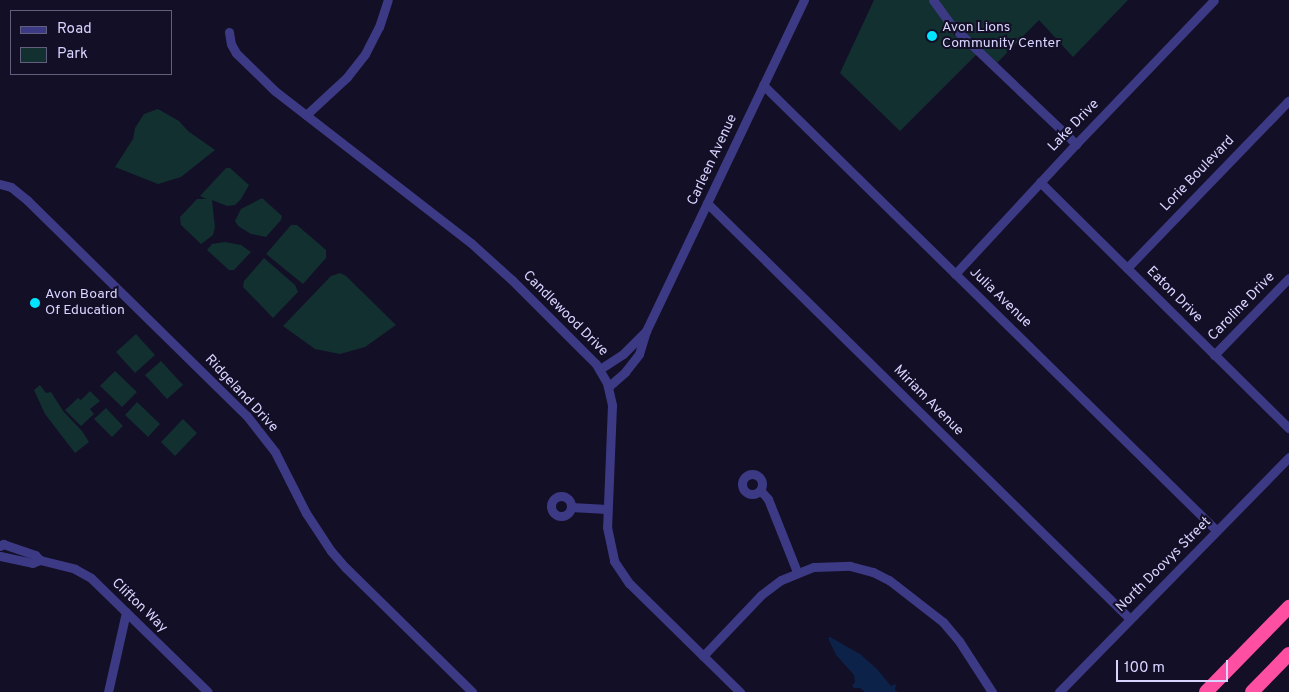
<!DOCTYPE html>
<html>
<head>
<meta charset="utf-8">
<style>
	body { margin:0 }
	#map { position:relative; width:1289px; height:692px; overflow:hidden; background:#130f26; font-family:Overpass,sans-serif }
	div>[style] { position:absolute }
	.green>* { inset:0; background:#12302f }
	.water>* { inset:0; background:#0c2248 }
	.minor>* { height:9px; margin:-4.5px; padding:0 4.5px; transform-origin:4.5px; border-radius:4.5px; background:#3d3a85 }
	.minor>.ring { margin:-4.5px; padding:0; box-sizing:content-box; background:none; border:9px solid #3d3a85; border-radius:50% }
	.highway>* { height:14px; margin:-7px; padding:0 7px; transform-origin:7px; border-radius:7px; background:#ff4fa3 }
	.dots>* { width:14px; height:14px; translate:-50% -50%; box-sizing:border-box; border:2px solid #130f26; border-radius:50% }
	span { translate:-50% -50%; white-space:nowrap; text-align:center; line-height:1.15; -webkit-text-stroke:4px #130f26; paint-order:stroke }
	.poi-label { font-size:14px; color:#d9d4ff }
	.left { translate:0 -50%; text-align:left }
	.street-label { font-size:14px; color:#d9d4ff }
	.legend { position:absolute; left:10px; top:10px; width:162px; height:65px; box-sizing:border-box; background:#130f26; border:1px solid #625e7d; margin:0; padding:6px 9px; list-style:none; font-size:15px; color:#d9d4ff }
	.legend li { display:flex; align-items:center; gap:10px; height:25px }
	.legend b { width:25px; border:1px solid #625e7d }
	.scale { position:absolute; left:1116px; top:660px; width:112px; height:22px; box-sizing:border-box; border:2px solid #d9d4ff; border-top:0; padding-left:6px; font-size:15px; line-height:18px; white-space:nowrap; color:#d9d4ff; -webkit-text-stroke:4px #130f26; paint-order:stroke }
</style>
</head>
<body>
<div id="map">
	<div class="green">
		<i style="clip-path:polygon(874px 0,1128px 0,1073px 57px,1039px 20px,997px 63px,982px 49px,900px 131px,840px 73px)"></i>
		<i style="clip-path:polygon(158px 109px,179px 121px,188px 131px,215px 150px,181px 177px,158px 184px,115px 167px,133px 139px,135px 128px,144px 114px)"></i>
		<i style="clip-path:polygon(226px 168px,230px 168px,249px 185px,241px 199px,235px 205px,227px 206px,212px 200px,215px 227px,213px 235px,201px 244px,181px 225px,180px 217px,197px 199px,206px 199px,200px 196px)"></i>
		<i style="clip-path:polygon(262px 198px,282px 216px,281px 220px,266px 237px,251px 234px,238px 226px,235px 221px,241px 209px)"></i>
		<i style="clip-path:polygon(291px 225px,297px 225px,326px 250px,326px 258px,303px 284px,266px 254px)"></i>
		<i style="clip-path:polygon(225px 242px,241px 245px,251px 252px,234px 270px,229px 270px,207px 250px,212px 244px)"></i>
		<i style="clip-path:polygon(264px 258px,295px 285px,298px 292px,273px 318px,243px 287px,244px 281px)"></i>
		<i style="clip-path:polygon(340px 273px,346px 276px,396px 325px,365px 347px,340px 354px,315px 349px,283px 326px,331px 276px)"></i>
		<i style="clip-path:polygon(136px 334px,155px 355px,135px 373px,116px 352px)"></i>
		<i style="clip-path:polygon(161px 361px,183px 385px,167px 399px,145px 375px)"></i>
		<i style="clip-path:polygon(115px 371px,137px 392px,122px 407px,100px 386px)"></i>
		<i style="clip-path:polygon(40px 385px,46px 393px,51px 392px,63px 411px,82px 431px,89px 442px,75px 453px,45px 414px,34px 390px)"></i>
		<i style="clip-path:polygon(90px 391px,100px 401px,90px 409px,94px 414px,81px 426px,65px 410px,78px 398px,81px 400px)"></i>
		<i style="clip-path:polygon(137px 402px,160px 424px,148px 437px,125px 415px)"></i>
		<i style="clip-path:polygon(106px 408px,123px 426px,112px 437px,94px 419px)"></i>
		<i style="clip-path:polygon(183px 419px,197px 433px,175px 456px,161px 442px)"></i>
	</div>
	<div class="water">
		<i style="clip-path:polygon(830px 637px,860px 654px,877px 669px,891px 686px,896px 684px,895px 690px,898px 692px,865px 692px,860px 688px,854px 688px,852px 686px,855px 682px,854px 675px,836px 655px,828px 638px)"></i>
	</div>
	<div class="minor">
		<i style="left:933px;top:0;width:31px;rotate:54deg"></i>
		<i style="left:951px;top:25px;width:173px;rotate:43.6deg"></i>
		<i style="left:229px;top:32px;width:12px;rotate:81deg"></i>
		<i style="left:231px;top:44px;width:10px;rotate:61deg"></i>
		<i style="left:236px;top:53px;width:54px;rotate:44.3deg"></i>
		<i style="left:275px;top:91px;width:248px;rotate:37.8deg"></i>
		<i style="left:471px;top:243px;width:55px;rotate:42.1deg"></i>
		<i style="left:512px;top:280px;width:119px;rotate:45deg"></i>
		<i style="left:596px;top:364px;width:22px;rotate:60deg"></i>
		<i style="left:607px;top:383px;width:23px;rotate:77deg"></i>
		<i style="left:612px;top:405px;width:122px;rotate:92.3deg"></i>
		<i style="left:607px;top:527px;width:35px;rotate:78deg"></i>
		<i style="left:614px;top:561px;width:27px;rotate:56deg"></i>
		<i style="left:629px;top:583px;width:156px;rotate:44.5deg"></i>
		<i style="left:763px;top:85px;width:636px;rotate:44.49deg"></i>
		<i style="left:306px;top:115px;width:56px;rotate:-42.8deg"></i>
		<i style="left:347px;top:77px;width:29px;rotate:-52deg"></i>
		<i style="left:365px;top:54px;width:30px;rotate:-63deg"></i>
		<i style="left:379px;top:27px;width:28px;rotate:-72deg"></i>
		<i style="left:1040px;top:182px;width:350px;rotate:44.7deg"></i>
		<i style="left:0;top:184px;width:11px;rotate:15deg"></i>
		<i style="left:11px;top:187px;width:21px;rotate:39deg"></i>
		<i style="left:27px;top:200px;width:308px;rotate:44.5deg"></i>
		<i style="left:247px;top:416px;width:46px;rotate:52.1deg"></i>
		<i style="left:275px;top:452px;width:68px;rotate:63.1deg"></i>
		<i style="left:306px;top:513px;width:45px;rotate:56.7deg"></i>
		<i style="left:331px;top:551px;width:23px;rotate:49deg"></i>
		<i style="left:346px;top:568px;width:177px;rotate:44.5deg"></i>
		<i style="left:707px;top:203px;width:593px;rotate:44.52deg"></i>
		<i style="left:1127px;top:268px;width:233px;rotate:-46deg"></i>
		<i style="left:955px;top:274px;width:178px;rotate:-47.1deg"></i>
		<i style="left:1076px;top:144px;width:199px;rotate:-46.2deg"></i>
		<i style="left:1214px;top:355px;width:107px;rotate:-45.8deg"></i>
		<i style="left:600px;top:369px;width:27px;rotate:-33deg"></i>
		<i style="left:623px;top:354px;width:33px;rotate:-45deg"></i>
		<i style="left:608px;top:387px;width:23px;rotate:-41deg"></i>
		<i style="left:625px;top:372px;width:23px;rotate:-52deg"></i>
		<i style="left:639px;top:354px;width:24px;rotate:-73deg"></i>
		<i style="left:646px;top:331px;width:367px;rotate:-64.5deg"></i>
		<i class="ring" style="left:742px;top:474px;width:11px;height:11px"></i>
		<i style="left:760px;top:490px;width:12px;rotate:48deg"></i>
		<i style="left:768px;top:499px;width:79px;rotate:68.3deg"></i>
		<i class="ring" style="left:551px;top:496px;width:11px;height:11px"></i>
		<i style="left:571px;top:507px;width:36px;rotate:3deg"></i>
		<i style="left:0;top:546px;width:4px;rotate:-34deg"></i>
		<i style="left:3px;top:544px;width:34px;rotate:19deg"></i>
		<i style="left:35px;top:555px;width:7px;rotate:45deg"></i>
		<i style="left:40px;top:560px;width:36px;rotate:14deg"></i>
		<i style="left:75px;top:569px;width:18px;rotate:29deg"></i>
		<i style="left:91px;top:578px;width:163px;rotate:44.3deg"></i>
		<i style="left:0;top:556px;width:33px;rotate:12deg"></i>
		<i style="left:32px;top:563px;width:9px;rotate:-21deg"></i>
		<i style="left:703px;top:656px;width:84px;rotate:-46.4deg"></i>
		<i style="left:761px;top:595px;width:25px;rotate:-37deg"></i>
		<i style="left:781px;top:580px;width:35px;rotate:-22deg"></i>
		<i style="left:814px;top:567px;width:36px;rotate:-2deg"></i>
		<i style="left:850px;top:566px;width:24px;rotate:15deg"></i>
		<i style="left:873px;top:572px;width:18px;rotate:27deg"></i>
		<i style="left:889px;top:580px;width:68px;rotate:37.9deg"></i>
		<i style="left:943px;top:622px;width:25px;rotate:50deg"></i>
		<i style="left:959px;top:641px;width:61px;rotate:57.1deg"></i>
		<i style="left:108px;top:692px;width:82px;rotate:-77.3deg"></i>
		<i style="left:1059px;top:692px;width:329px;rotate:-45.6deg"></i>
	</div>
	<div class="highway">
		<i style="left:1206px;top:692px;width:119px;rotate:-45.7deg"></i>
		<i style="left:1252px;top:692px;width:53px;rotate:-45.8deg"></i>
	</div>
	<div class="dots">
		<i style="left:932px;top:36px;background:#00e5ff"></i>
		<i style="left:35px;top:303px;background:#00e5ff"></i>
	</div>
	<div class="poi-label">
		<span class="left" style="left:942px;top:36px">Avon Lions<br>Community Center</span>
		<span class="left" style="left:45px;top:303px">Avon Board<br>Of Education</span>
	</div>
	<div class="street-label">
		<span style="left:1074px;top:126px;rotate:-46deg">Lake Drive</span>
		<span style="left:713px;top:160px;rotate:-65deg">Carleen Avenue</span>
		<span style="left:1198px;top:174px;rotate:-46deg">Lorie Boulevard</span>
		<span style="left:1174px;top:295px;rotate:45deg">Eaton Drive</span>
		<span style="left:1000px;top:298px;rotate:44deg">Julia Avenue</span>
		<span style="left:1242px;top:307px;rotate:-46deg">Caroline Drive</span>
		<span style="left:565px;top:314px;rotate:45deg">Candlewood Drive</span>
		<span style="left:241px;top:394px;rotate:47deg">Ridgeland Drive</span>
		<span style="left:928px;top:401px;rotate:45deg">Miriam Avenue</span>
		<span style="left:1164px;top:565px;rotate:-45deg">North Doovys Street</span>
		<span style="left:139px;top:606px;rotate:44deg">Clifton Way</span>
	</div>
	<ul class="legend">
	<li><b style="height:6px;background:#3d3a85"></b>Road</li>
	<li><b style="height:14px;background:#12302f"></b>Park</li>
	</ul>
	<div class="scale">100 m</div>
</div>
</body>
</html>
